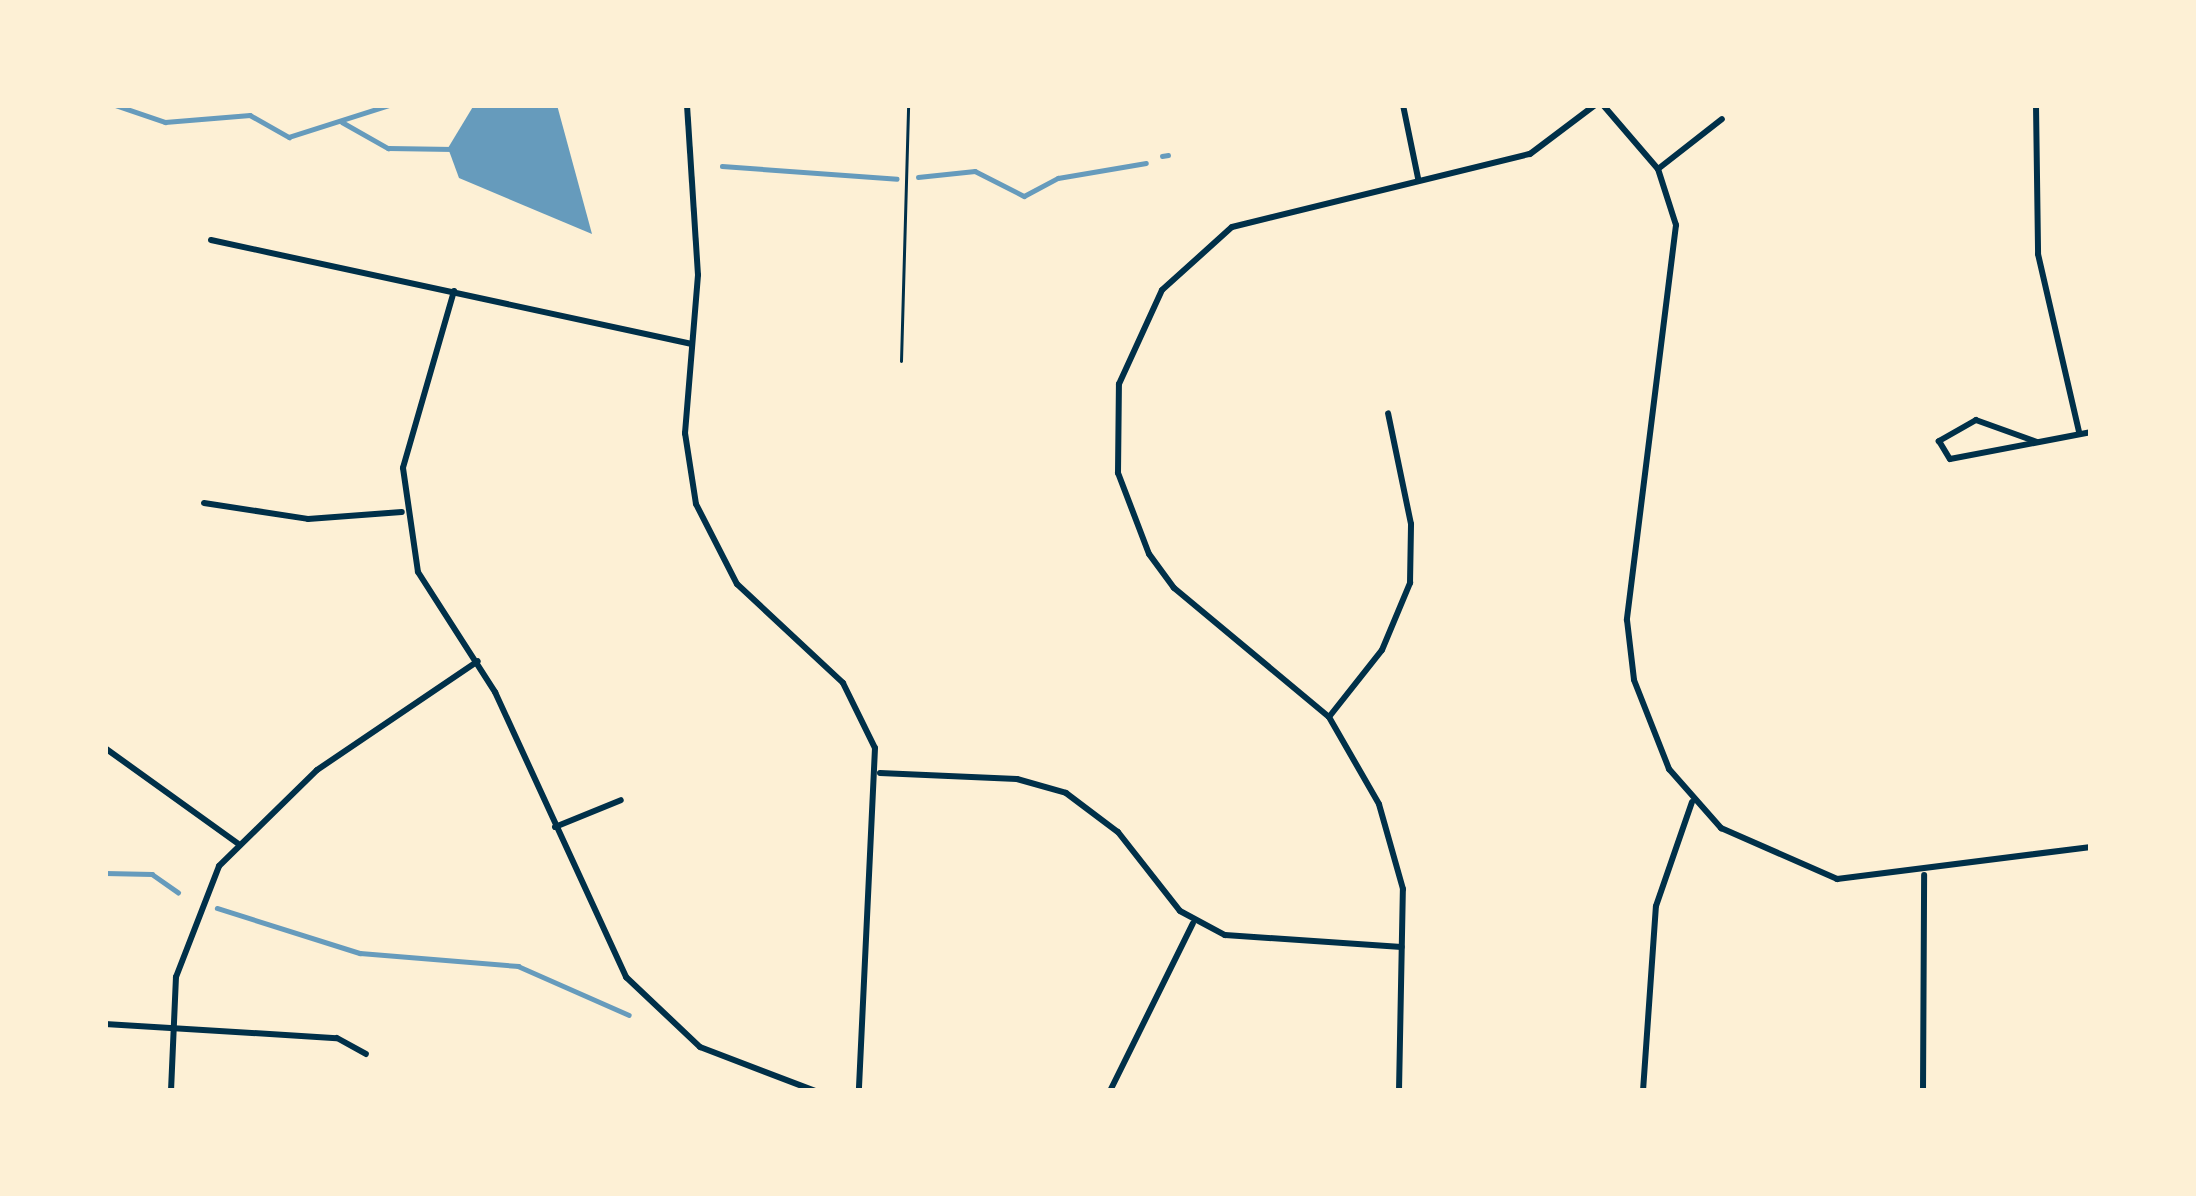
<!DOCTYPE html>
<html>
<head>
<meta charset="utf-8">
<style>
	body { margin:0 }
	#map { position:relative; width:2196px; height:1196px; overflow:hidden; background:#fdf0d5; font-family:"DejaVu Sans",sans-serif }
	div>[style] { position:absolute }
	.water>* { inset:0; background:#669bbc }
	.stream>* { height:4.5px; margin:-2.25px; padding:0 2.25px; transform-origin:2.25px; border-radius:2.25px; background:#669bbc }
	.path>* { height:3px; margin:-1.5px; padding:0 1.5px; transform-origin:1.5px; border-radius:1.5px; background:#003049 }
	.minor>* { height:6px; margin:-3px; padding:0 3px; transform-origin:3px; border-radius:3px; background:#003049 }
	span { translate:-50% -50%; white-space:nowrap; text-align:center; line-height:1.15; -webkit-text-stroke:12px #fdf0d5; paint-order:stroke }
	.frame { position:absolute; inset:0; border:108px solid #fdf0d5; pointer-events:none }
</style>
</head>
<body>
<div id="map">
	<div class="water">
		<i style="clip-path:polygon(474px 105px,557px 105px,592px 234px,459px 178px,448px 148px)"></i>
	</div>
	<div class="stream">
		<i style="left:115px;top:105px;width:53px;rotate:18.8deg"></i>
		<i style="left:165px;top:122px;width:85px;rotate:-4.7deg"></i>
		<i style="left:250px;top:115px;width:45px;rotate:29.4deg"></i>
		<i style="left:289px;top:137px;width:105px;rotate:-17.7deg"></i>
		<i style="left:342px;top:122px;width:53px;rotate:29.5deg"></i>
		<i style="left:388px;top:148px;width:65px;rotate:0.9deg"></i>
		<i style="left:1162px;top:156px;width:6px;rotate:-9deg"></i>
		<i style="left:722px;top:166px;width:175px;rotate:4.2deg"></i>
		<i style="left:918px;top:177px;width:57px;rotate:-6deg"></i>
		<i style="left:975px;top:171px;width:55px;rotate:27deg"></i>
		<i style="left:1024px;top:196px;width:38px;rotate:-28deg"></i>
		<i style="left:1058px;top:178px;width:89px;rotate:-9.7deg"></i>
		<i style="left:105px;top:873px;width:47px;rotate:1.2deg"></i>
		<i style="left:152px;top:874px;width:32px;rotate:35deg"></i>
		<i style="left:217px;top:908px;width:150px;rotate:17.5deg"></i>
		<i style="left:360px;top:953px;width:159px;rotate:4.7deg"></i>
		<i style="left:518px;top:966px;width:121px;rotate:23.8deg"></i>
	</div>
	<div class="path">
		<i style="left:901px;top:361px;width:256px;rotate:-88.4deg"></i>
	</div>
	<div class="minor">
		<i style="left:687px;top:105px;width:170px;rotate:86.3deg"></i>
		<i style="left:698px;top:275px;width:159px;rotate:94.7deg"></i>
		<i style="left:685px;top:433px;width:72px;rotate:81.2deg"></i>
		<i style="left:696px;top:504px;width:90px;rotate:62.9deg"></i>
		<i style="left:737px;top:584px;width:145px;rotate:43deg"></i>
		<i style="left:843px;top:683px;width:72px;rotate:63.8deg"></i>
		<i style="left:875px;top:748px;width:343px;rotate:92.7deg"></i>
		<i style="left:1403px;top:105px;width:75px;rotate:78.4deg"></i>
		<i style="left:1603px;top:105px;width:84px;rotate:49.3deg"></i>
		<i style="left:1658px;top:169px;width:59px;rotate:72.2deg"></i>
		<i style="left:1676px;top:225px;width:398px;rotate:97.1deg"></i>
		<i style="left:1627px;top:620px;width:60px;rotate:83.3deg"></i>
		<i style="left:1634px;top:680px;width:96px;rotate:68.5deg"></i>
		<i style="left:1669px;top:769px;width:79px;rotate:48.6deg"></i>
		<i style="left:1721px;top:828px;width:127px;rotate:23.7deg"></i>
		<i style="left:1837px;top:879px;width:256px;rotate:-7.2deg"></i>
		<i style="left:2036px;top:105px;width:149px;rotate:89.2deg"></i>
		<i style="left:2038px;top:254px;width:183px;rotate:77deg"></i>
		<i style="left:1658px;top:169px;width:81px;rotate:-38deg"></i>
		<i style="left:211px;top:240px;width:492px;rotate:12.2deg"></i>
		<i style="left:454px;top:291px;width:184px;rotate:106.1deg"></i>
		<i style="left:403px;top:468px;width:105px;rotate:81.8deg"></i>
		<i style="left:418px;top:572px;width:143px;rotate:57.3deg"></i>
		<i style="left:495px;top:692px;width:314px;rotate:65.3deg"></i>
		<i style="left:626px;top:977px;width:102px;rotate:43.4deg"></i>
		<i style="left:700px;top:1047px;width:123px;rotate:20.9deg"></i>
		<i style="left:2037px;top:442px;width:65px;rotate:-160.2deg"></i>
		<i style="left:1976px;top:420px;width:43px;rotate:150.4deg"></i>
		<i style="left:1939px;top:441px;width:21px;rotate:59deg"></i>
		<i style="left:1950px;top:459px;width:144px;rotate:-10.8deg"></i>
		<i style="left:204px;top:503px;width:105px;rotate:8.7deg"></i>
		<i style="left:308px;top:519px;width:94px;rotate:-4.3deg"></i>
		<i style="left:1329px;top:717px;width:85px;rotate:-51.7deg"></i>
		<i style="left:1382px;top:650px;width:73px;rotate:-67.3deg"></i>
		<i style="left:1410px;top:583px;width:59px;rotate:-89deg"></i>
		<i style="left:1411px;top:524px;width:113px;rotate:-101.7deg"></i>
		<i style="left:105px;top:748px;width:163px;rotate:35.7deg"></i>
		<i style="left:880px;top:773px;width:137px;rotate:2.5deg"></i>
		<i style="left:1017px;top:779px;width:51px;rotate:15.9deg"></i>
		<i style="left:1066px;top:793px;width:65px;rotate:36.9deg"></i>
		<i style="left:1118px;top:832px;width:100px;rotate:51.9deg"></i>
		<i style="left:1180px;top:911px;width:51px;rotate:28.1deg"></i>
		<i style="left:1225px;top:935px;width:177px;rotate:3.9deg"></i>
		<i style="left:555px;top:827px;width:71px;rotate:-22.2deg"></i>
		<i style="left:105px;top:1024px;width:232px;rotate:3.5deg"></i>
		<i style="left:337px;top:1038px;width:33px;rotate:29deg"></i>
		<i style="left:171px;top:1091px;width:114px;rotate:-87.5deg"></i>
		<i style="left:176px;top:977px;width:119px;rotate:-68.8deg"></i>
		<i style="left:219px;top:866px;width:137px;rotate:-44.4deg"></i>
		<i style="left:317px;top:770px;width:194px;rotate:-34.1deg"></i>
		<i style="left:1110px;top:1091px;width:187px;rotate:-63.7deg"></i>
		<i style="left:1399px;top:1091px;width:202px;rotate:-88.9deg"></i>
		<i style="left:1403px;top:889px;width:88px;rotate:-105.8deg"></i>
		<i style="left:1379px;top:804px;width:100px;rotate:-119.9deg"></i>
		<i style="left:1329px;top:717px;width:202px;rotate:-140.2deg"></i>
		<i style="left:1174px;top:588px;width:42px;rotate:-126.3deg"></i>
		<i style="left:1149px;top:554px;width:87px;rotate:-110.9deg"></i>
		<i style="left:1118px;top:473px;width:89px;rotate:-89.4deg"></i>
		<i style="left:1119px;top:384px;width:103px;rotate:-65.4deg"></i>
		<i style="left:1162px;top:290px;width:94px;rotate:-42deg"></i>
		<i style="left:1232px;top:227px;width:307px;rotate:-13.8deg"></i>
		<i style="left:1530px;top:154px;width:81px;rotate:-37deg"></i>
		<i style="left:1643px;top:1091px;width:185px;rotate:-86deg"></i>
		<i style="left:1656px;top:906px;width:110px;rotate:-70.9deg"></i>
		<i style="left:1923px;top:1091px;width:216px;rotate:-89.7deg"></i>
	</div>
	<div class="frame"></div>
</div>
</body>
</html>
